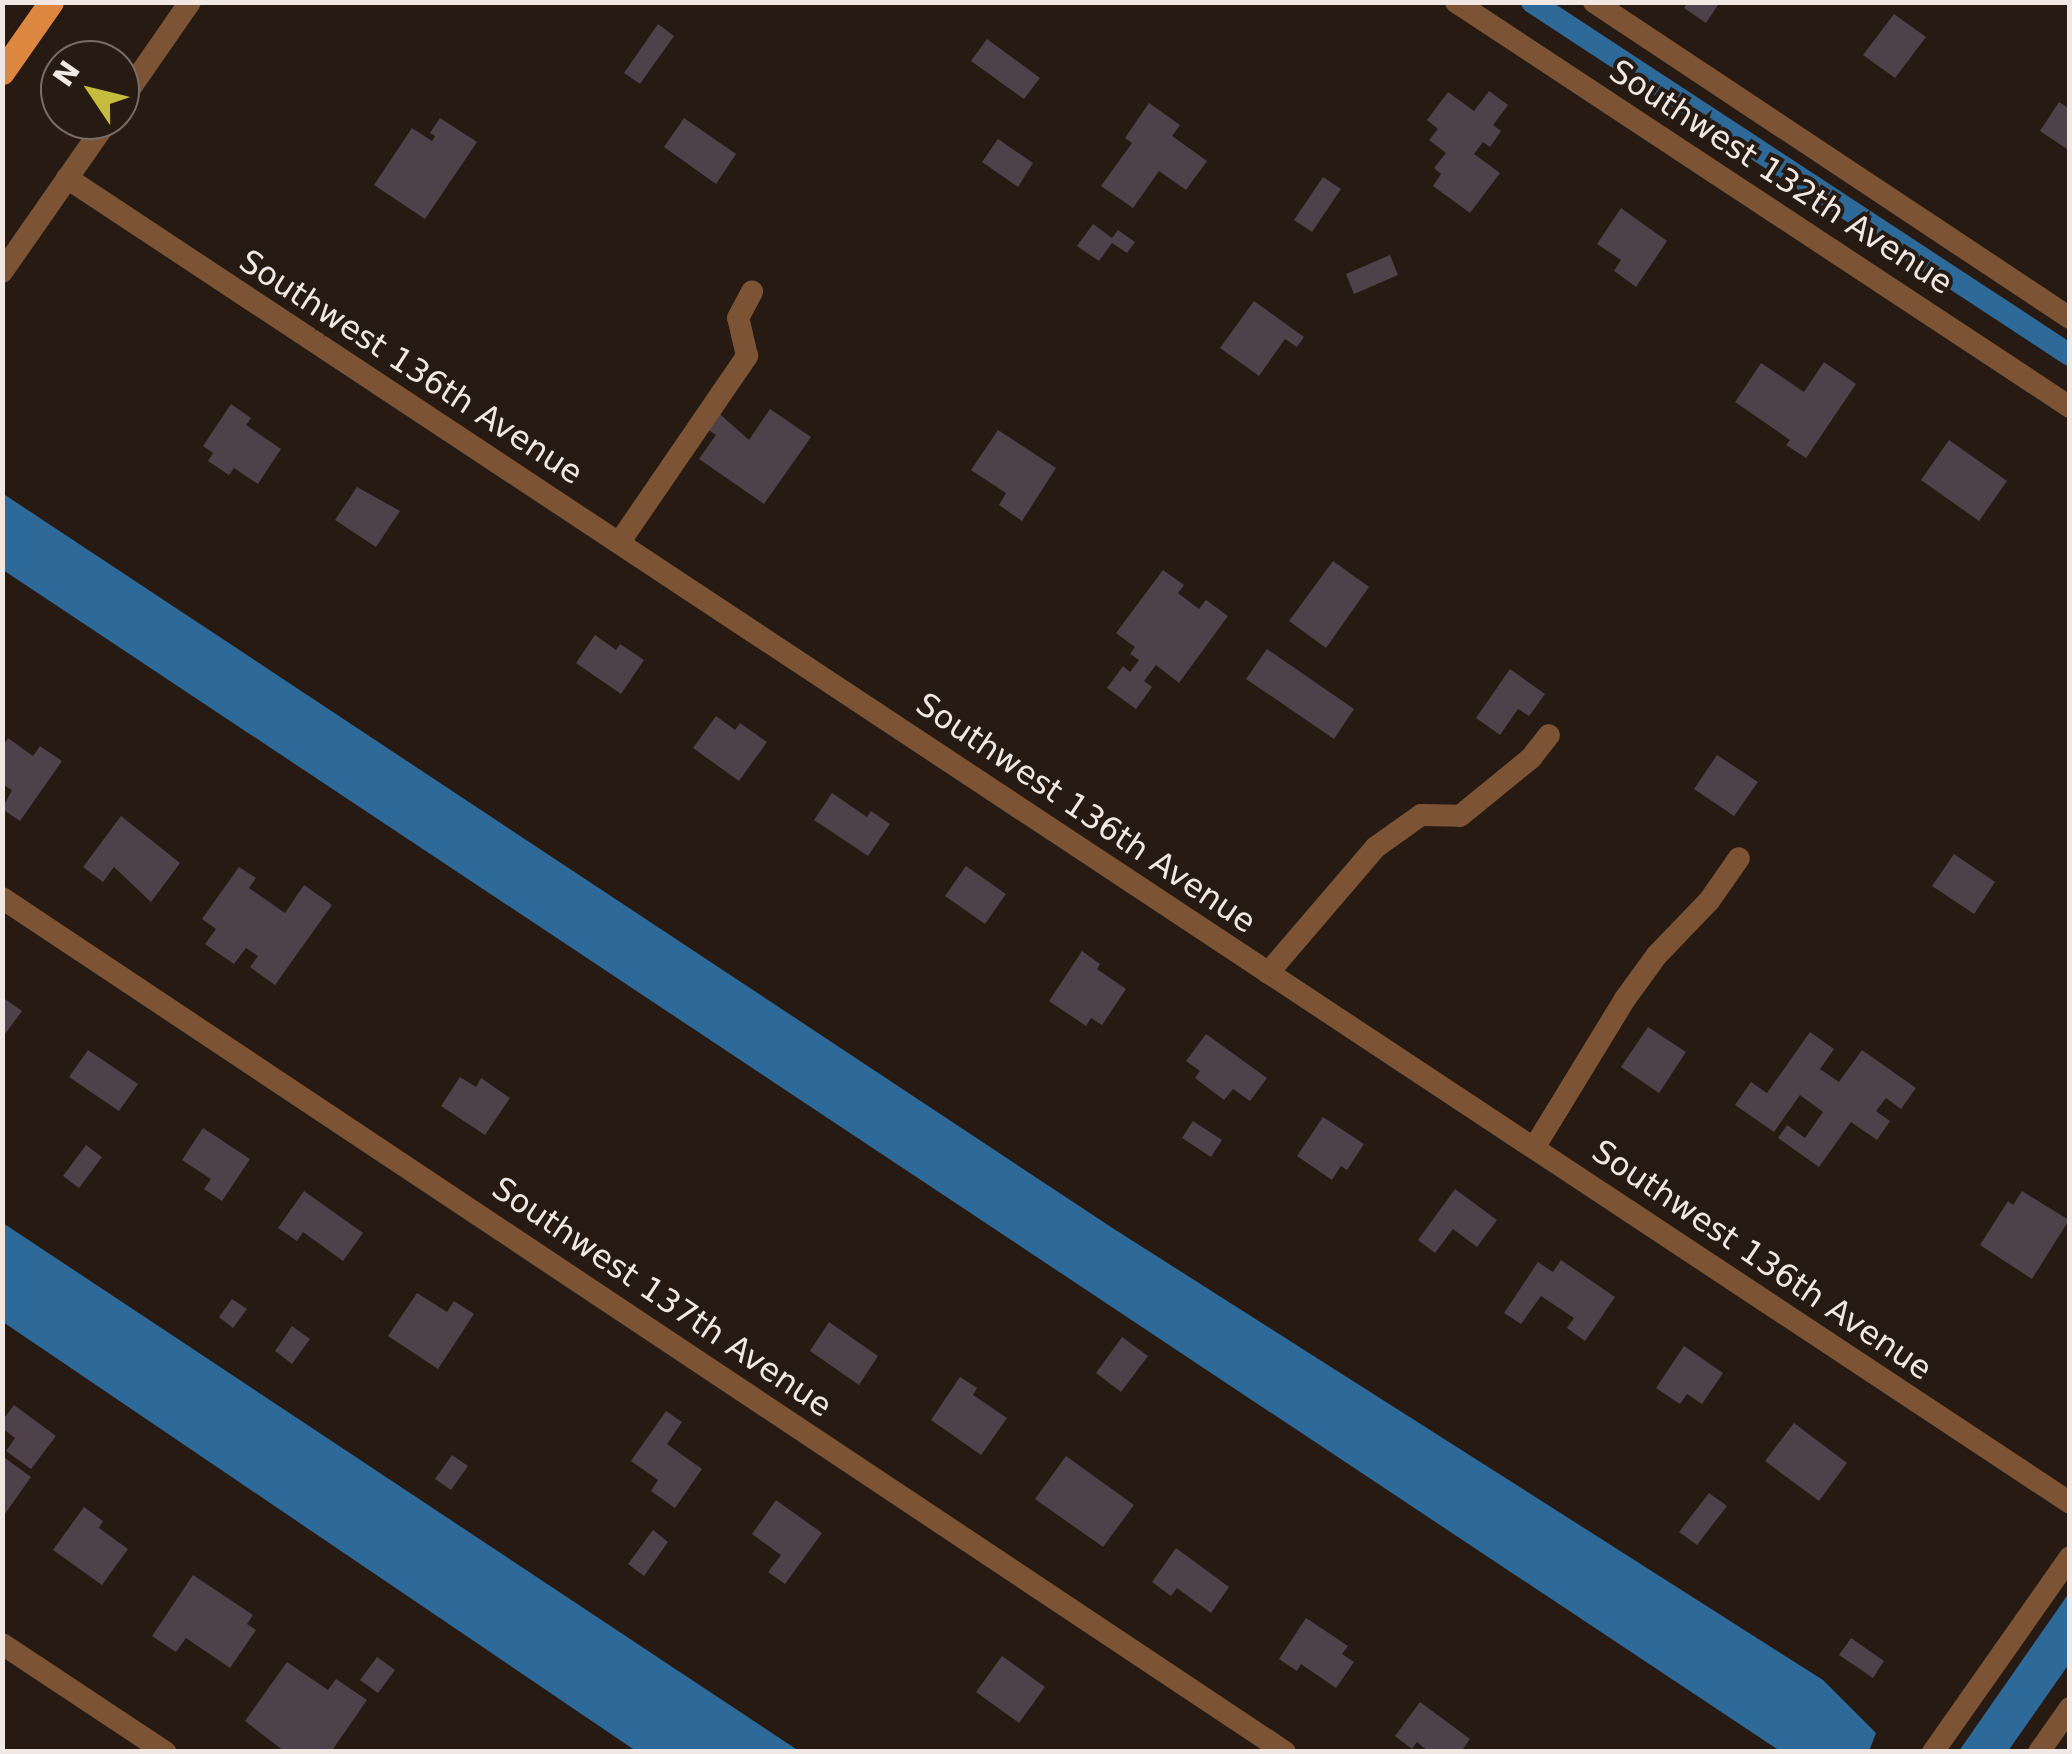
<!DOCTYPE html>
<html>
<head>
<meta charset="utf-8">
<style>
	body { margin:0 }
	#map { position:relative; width:2072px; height:1754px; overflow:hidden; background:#261a13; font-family:"DejaVu Sans",sans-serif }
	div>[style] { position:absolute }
	.water>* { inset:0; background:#2d6999 }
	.canal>* { height:22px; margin:-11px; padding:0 11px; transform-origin:11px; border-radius:11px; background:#2d6999 }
	.building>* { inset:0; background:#4f4149 }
	.minor>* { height:22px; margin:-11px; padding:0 11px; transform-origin:11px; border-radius:11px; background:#7c5334 }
	.major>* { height:25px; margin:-12.5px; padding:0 12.5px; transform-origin:12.5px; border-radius:12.5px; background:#dd8741 }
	span { translate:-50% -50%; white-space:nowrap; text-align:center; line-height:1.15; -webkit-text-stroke:8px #261a13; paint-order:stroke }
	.street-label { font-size:32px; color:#f1e8e3 }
	.frame { position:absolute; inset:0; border:5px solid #f1e8e3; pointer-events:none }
	.north { position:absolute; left:40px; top:40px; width:100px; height:100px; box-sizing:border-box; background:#261a13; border:2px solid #776c66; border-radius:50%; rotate:305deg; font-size:28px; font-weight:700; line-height:40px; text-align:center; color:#f1e8e3 }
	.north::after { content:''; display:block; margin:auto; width:35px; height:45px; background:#c6bc3c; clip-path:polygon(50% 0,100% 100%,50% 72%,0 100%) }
</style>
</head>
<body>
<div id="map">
	<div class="water">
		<i style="clip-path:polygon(2px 493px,1114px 1229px,1823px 1680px,1876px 1733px,1869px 1751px,1780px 1751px,3px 570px)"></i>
		<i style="clip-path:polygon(2px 1223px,3px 1223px,799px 1751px,636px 1751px,3px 1322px)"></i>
		<i style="clip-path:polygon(2069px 1593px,2069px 1664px,2008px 1751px,1959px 1751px)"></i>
	</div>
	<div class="canal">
		<i style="left:1532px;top:2px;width:643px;rotate:33.27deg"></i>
	</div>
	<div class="building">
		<i style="clip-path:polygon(1688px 2px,1720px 2px,1706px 23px,1684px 8px)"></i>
		<i style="clip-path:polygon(1894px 14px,1926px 37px,1895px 78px,1863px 55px)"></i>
		<i style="clip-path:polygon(658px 24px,674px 36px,640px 84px,624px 73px)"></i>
		<i style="clip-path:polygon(987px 39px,1040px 78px,1024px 99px,971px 61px)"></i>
		<i style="clip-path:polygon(1489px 91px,1508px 105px,1493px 125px,1501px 131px,1490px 147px,1483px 142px,1474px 154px,1500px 173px,1470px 213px,1433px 186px,1441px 174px,1434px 168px,1446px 153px,1429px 140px,1438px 129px,1427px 120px,1448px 92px,1474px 111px)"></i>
		<i style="clip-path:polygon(2059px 102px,2070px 109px,2070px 151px,2040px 131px)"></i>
		<i style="clip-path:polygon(1149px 103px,1180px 125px,1172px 136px,1207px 161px,1186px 190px,1159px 171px,1133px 208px,1101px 186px,1132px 143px,1125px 138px)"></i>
		<i style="clip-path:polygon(440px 118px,477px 142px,425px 219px,374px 185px,412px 128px,432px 141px,435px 136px,430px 133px)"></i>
		<i style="clip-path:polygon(684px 118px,736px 154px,716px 184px,664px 147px)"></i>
		<i style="clip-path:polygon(998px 139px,1033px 163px,1018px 187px,982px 162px)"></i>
		<i style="clip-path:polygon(1323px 177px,1341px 189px,1312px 232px,1294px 220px)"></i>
		<i style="clip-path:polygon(1621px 208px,1667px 241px,1636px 287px,1614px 271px,1621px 260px,1597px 244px)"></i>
		<i style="clip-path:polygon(1093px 224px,1112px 238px,1118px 230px,1135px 242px,1127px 253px,1112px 243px,1099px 261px,1077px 246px)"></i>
		<i style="clip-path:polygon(1390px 255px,1398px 275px,1354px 294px,1346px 274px)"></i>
		<i style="clip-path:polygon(1254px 301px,1304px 337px,1297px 347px,1285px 339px,1259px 376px,1220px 348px)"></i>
		<i style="clip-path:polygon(1824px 362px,1856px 384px,1806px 458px,1786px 445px,1790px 440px,1735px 402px,1761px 363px,1804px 392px)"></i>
		<i style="clip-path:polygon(231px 404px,251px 418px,246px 425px,281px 449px,258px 484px,234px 468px,229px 475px,208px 461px,213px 453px,203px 446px)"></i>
		<i style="clip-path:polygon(713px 408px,749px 440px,770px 409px,811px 437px,764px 504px,699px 459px,716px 435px,701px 425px)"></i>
		<i style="clip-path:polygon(998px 430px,1056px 468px,1022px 521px,999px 505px,1006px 493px,971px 470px)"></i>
		<i style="clip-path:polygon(1949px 440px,2007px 481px,1979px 521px,1921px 480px)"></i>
		<i style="clip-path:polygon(357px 487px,400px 511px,376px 547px,335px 520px)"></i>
		<i style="clip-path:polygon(1333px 561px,1369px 587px,1326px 648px,1289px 621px)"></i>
		<i style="clip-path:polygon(1163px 570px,1184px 585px,1178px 593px,1199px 609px,1206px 600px,1228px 616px,1179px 683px,1156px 665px,1144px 681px,1152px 687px,1136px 709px,1107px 688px,1123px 666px,1130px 672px,1139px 660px,1130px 654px,1135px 647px,1116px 633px)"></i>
		<i style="clip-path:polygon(595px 635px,616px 650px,620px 644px,644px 660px,621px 694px,576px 663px)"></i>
		<i style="clip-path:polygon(1267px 649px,1354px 709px,1334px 739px,1246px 679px)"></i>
		<i style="clip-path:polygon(1510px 669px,1545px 694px,1529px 716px,1518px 709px,1500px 735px,1476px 718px)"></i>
		<i style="clip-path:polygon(716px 716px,735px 730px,740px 723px,767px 742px,739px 781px,693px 748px)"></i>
		<i style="clip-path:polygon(8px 738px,33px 756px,40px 746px,62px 761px,20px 821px,2px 809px,12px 790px,2px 784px,2px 747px)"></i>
		<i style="clip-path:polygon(1717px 755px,1758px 782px,1734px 816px,1694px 789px)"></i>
		<i style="clip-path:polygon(832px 793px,867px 817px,871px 811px,890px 824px,868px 856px,814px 820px)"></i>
		<i style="clip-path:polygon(121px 816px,180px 863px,151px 902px,114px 867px,103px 882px,83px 867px)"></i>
		<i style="clip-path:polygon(1954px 854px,1995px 882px,1974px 914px,1932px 886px)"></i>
		<i style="clip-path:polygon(966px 866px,1006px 894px,985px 924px,945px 896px)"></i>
		<i style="clip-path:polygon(239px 867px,256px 878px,249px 888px,285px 913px,304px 885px,332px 905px,275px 985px,250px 967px,258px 956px,246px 948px,234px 964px,205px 944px,216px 929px,202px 919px)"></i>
		<i style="clip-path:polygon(1082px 951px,1100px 964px,1097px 969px,1126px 989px,1102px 1025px,1091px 1018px,1086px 1026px,1049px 1001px)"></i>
		<i style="clip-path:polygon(2px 997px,22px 1011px,2px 1038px)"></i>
		<i style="clip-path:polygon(1648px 1027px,1686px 1052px,1659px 1093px,1621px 1067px)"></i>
		<i style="clip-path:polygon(1810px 1032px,1834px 1049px,1820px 1069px,1839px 1082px,1862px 1050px,1916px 1088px,1901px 1109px,1886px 1098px,1876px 1111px,1890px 1121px,1877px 1140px,1851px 1122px,1819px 1167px,1778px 1138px,1787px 1125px,1805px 1138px,1823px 1112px,1800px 1095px,1774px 1132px,1735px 1105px,1751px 1082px,1767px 1093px)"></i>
		<i style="clip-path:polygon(1206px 1034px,1267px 1078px,1250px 1101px,1233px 1089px,1224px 1100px,1195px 1078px,1200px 1071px,1186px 1061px)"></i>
		<i style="clip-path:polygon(88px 1050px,138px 1084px,119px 1111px,69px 1077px)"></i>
		<i style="clip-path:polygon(460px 1077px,476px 1087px,481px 1078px,510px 1098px,485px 1135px,441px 1106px)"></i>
		<i style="clip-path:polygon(1323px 1117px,1364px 1144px,1347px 1170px,1341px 1166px,1332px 1180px,1297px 1156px)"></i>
		<i style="clip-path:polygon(1193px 1121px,1222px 1140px,1211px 1157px,1182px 1138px)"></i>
		<i style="clip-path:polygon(203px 1128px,250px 1159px,222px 1201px,204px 1189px,211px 1179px,182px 1160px)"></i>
		<i style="clip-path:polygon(86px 1145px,102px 1157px,79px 1188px,63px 1176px)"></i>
		<i style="clip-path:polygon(1455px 1189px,1497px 1220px,1477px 1247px,1453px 1229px,1435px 1253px,1418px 1240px)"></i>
		<i style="clip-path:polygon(304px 1191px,363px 1233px,343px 1261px,303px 1232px,297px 1241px,278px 1228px)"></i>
		<i style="clip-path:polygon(2022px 1191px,2069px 1220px,2032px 1279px,1980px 1245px,2008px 1201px,2013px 1205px)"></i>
		<i style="clip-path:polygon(1561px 1260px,1615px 1297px,1585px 1341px,1567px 1328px,1574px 1318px,1541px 1296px,1521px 1324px,1504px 1313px,1538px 1262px,1553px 1272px)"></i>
		<i style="clip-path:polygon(417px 1293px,447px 1312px,454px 1301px,474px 1314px,438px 1369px,388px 1336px)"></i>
		<i style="clip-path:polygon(232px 1299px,247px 1309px,233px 1328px,219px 1317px)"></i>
		<i style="clip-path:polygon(829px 1322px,878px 1356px,859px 1385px,810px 1351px)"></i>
		<i style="clip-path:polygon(292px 1326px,310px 1339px,292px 1364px,275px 1351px)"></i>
		<i style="clip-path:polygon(1122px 1337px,1148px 1356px,1121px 1392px,1096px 1373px)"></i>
		<i style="clip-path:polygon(1684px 1346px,1723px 1373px,1702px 1404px,1687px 1394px,1680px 1404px,1656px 1388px)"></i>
		<i style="clip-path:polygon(960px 1377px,977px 1388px,973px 1395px,1007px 1418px,981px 1455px,931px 1420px)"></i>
		<i style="clip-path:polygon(14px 1405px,56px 1436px,31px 1469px,6px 1451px,15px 1438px,2px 1428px,2px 1421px)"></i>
		<i style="clip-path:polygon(666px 1411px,682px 1422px,667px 1444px,702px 1469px,675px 1508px,651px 1491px,658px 1480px,631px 1461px)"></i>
		<i style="clip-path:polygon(1794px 1423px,1847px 1463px,1819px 1501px,1765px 1461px)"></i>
		<i style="clip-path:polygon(452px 1455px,468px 1466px,451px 1490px,435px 1479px)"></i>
		<i style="clip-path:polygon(1066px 1456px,1134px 1505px,1103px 1547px,1035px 1499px)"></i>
		<i style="clip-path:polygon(5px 1458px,31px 1477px,2px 1518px,2px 1461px)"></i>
		<i style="clip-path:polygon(1709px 1493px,1727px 1506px,1697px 1545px,1679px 1532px)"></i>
		<i style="clip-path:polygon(776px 1500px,822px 1533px,785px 1584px,768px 1572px,781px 1555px,752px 1534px)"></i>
		<i style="clip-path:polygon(84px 1507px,103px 1521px,99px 1528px,128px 1549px,102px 1585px,53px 1550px)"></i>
		<i style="clip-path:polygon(653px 1530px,668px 1542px,644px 1576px,628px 1564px)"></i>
		<i style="clip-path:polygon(1176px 1548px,1229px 1587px,1211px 1613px,1177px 1588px,1171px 1596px,1152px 1582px)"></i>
		<i style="clip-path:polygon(193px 1575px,253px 1615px,247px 1624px,256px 1630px,230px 1668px,186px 1638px,176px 1652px,152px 1636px)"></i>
		<i style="clip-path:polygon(1306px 1618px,1348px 1646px,1342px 1654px,1354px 1662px,1336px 1688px,1301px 1664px,1297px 1671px,1279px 1659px)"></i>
		<i style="clip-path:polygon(1851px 1638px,1884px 1661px,1873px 1678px,1839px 1655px)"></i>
		<i style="clip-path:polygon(1002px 1656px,1045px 1687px,1019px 1723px,976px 1692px)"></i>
		<i style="clip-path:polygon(377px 1657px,395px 1670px,378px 1693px,360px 1680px)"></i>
		<i style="clip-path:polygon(287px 1662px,328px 1690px,336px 1679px,367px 1700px,331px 1752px,285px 1752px,245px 1721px)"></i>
		<i style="clip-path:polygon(1420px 1702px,1470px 1739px,1461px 1752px,1429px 1752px,1417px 1742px,1412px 1749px,1395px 1736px)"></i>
	</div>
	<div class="minor">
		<i style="left:1456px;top:2px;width:736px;rotate:33.41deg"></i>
		<i style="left:1594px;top:2px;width:571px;rotate:33.58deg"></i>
		<i style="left:120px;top:103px;width:123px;rotate:-55.3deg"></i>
		<i style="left:67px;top:178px;width:2402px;rotate:33.48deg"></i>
		<i style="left:2px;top:272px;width:185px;rotate:-55.1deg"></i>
		<i style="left:619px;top:543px;width:227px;rotate:-55.6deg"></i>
		<i style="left:747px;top:356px;width:39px;rotate:-103deg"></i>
		<i style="left:738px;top:318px;width:30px;rotate:-62deg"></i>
		<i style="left:2px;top:898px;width:1541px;rotate:33.65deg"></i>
		<i style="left:1268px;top:973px;width:166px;rotate:-49.4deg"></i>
		<i style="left:1376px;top:847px;width:55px;rotate:-35.4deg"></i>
		<i style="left:1421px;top:815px;width:39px;rotate:1deg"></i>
		<i style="left:1460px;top:816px;width:92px;rotate:-39.2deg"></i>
		<i style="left:1531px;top:758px;width:29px;rotate:-52deg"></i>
		<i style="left:1534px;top:1148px;width:175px;rotate:-58.6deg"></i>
		<i style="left:1625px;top:999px;width:54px;rotate:-54deg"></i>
		<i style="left:1657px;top:955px;width:75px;rotate:-46.1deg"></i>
		<i style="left:1709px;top:901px;width:52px;rotate:-55.1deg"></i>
		<i style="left:2px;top:1644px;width:196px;rotate:33.5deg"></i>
		<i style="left:1933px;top:1752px;width:238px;rotate:-54.9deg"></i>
		<i style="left:2039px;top:1752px;width:54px;rotate:-54.8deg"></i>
	</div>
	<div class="major">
		<i style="left:2px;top:72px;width:85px;rotate:-55deg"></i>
	</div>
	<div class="street-label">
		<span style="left:1781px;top:177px;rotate:33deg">Southwest 132th Avenue</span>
		<span style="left:411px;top:367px;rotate:33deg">Southwest 136th Avenue</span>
		<span style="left:1086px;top:813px;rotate:34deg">Southwest 136th Avenue</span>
		<span style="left:1762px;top:1260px;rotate:34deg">Southwest 136th Avenue</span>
		<span style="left:662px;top:1297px;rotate:34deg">Southwest 137th Avenue</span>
	</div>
	<div class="frame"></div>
	<div class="north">N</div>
</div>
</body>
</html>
